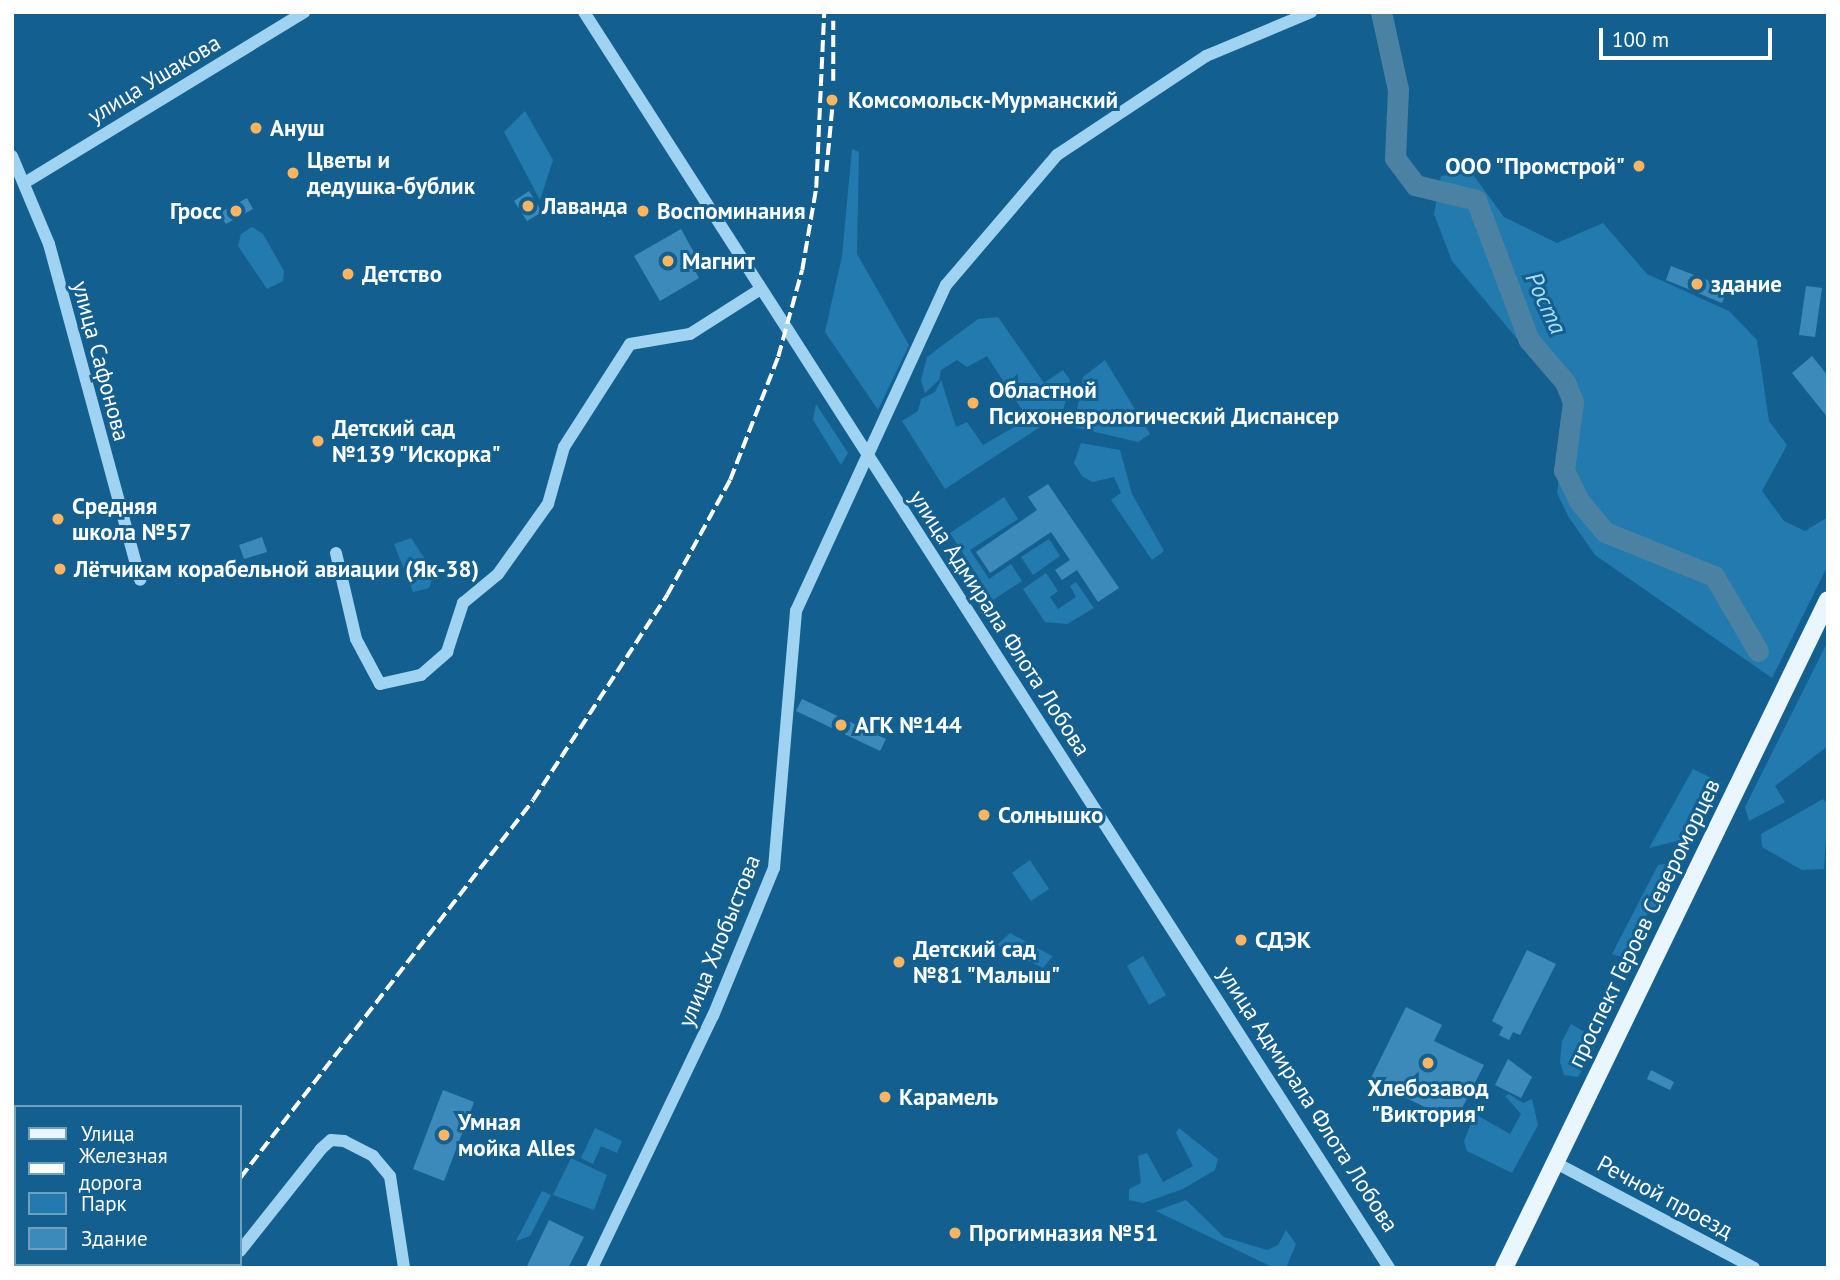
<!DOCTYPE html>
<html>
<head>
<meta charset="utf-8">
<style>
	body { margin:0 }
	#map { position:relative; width:1840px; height:1280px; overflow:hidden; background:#136090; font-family:"PT Sans",sans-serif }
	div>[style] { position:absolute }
	.green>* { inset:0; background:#227aae }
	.river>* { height:21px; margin:-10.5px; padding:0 10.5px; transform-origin:10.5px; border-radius:10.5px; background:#4b82a4 }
	.building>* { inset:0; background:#3c8ab9 }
	.minor>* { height:12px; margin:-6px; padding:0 6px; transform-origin:6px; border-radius:6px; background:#9fd3f1 }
	.major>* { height:18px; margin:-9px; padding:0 9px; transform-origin:9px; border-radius:9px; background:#eaf6ff }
	.rail>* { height:3.5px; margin-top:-1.75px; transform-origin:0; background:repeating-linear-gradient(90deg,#fff 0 12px,transparent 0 17px) }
	.dots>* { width:19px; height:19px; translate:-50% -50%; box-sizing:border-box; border:4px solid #136090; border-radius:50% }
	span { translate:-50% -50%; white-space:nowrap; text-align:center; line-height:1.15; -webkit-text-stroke:6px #136090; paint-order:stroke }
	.street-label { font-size:23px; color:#fff }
	.poi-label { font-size:23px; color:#fff; font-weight:700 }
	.left { translate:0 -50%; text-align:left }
	.right { translate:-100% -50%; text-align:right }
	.water-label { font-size:24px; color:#abdcf8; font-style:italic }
	.frame { position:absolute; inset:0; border:14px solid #fff; pointer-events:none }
	.legend { position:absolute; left:14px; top:1105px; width:228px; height:161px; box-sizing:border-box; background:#136090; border:2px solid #71a0bc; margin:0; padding:9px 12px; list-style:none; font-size:21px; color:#fff }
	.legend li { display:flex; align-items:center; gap:14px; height:35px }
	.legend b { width:35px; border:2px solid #71a0bc }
	.scale { position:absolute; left:1599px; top:28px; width:173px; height:32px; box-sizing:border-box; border:4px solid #fff; border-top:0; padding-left:9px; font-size:21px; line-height:24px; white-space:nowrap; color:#fff; -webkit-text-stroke:5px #136090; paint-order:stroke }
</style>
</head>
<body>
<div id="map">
	<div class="green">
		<i style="clip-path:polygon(525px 111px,553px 160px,540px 200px,504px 132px)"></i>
		<i style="clip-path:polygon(852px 149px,859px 152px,857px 254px,909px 345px,878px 410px,825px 332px,842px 256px)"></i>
		<i style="clip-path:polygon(1471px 172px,1504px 217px,1557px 243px,1603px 223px,1647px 274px,1729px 311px,1757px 340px,1769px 421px,1787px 445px,1762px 491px,1784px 521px,1805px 531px,1828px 517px,1828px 565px,1772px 678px,1595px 555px,1568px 516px,1557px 493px,1569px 401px,1452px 261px,1434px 214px,1441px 176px)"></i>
		<i style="clip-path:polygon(252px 227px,263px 234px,284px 271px,283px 281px,267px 289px,238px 246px,241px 234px)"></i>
		<i style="clip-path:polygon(998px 317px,1044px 383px,1063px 370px,1070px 380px,1063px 412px,945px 489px,902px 421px,918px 411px,921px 399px,935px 392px,941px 380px,956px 427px,967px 422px,983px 445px,1028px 419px,987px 356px,967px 367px,957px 360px,941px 370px,939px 380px,925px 393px,921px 380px,927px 357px,978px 319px)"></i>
		<i style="clip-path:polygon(1105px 360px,1150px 434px,1138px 442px,1074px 427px,1083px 377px)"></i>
		<i style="clip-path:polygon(816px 404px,848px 453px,841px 465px,813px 420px)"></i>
		<i style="clip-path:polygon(1081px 443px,1120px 450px,1132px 494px,1164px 551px,1152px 560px,1111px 500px,1121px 493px,1114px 477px,1092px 482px,1082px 476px,1074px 463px)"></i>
		<i style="clip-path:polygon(1004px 497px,1018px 519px,970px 550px,989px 579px,1011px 564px,1022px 581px,993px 600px,950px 533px)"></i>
		<i style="clip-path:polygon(411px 538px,434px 573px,429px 588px,413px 592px,394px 544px)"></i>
		<i style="clip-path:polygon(1049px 539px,1060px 556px,1033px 575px,1021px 557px)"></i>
		<i style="clip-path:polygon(1046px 573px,1058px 591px,1050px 597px,1058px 609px,1076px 597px,1070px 586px,1076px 582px,1094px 608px,1067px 624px,1045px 622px,1023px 589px)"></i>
		<i style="clip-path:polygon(1828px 641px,1828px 746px,1775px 786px,1785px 802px,1749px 821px,1745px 807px)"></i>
		<i style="clip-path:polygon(1693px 769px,1722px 783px,1697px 836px,1649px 848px)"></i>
		<i style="clip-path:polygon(1823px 799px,1828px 806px,1824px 869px,1802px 870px,1762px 847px,1761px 834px)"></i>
		<i style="clip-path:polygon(1030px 860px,1049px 889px,1031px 901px,1012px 873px)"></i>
		<i style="clip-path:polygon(1684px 861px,1665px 902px,1647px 914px,1630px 960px,1612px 954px,1658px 865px)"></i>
		<i style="clip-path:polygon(1010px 933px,1052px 956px,1053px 956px,1043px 968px,997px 945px)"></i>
		<i style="clip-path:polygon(1143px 956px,1166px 995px,1149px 1005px,1127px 966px)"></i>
		<i style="clip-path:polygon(1571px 1024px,1598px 1040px,1578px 1077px,1564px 1075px,1560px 1062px,1562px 1041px)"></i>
		<i style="clip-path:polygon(1509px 1094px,1523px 1103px,1532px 1099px,1538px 1125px,1512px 1173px,1467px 1151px,1464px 1141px,1475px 1114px,1510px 1134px,1521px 1114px,1505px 1096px)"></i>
		<i style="clip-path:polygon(595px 1128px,622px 1141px,617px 1153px,601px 1146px,593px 1164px,581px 1158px)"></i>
		<i style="clip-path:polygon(1179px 1128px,1218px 1159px,1215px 1170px,1183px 1189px,1143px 1203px,1129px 1200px,1129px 1189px,1141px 1183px,1138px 1156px,1147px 1153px,1163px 1182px,1193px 1166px,1176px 1133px)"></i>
		<i style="clip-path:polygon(571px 1158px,607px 1175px,594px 1210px,553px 1195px)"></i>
		<i style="clip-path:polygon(542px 1191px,551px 1195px,530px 1236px,516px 1241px)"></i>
		<i style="clip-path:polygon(1186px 1200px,1224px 1237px,1267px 1250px,1278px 1245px,1286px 1230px,1296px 1244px,1286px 1268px,1274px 1268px,1156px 1211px)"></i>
	</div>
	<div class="river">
		<i style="left:1381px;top:12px;width:79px;rotate:77.6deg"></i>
		<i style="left:1398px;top:89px;width:69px;rotate:92.5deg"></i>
		<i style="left:1395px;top:158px;width:34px;rotate:53deg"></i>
		<i style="left:1415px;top:185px;width:63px;rotate:13.8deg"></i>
		<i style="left:1476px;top:200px;width:150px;rotate:69.3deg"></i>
		<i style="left:1529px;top:340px;width:55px;rotate:49.4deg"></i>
		<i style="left:1565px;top:382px;width:22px;rotate:68deg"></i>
		<i style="left:1573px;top:402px;width:69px;rotate:97.5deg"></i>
		<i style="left:1564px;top:470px;width:34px;rotate:64deg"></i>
		<i style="left:1579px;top:501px;width:40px;rotate:50deg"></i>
		<i style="left:1605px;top:532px;width:118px;rotate:22deg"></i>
		<i style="left:1714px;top:576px;width:87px;rotate:59.6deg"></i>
	</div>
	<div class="building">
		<i style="clip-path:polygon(529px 191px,542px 212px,527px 221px,514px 201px)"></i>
		<i style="clip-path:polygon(247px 198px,253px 209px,226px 224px,219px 213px)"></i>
		<i style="clip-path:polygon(681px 229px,702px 267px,695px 271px,699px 278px,660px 301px,634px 256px)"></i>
		<i style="clip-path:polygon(1671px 266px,1728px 288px,1722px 303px,1666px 280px)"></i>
		<i style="clip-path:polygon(1806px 286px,1822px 288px,1815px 337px,1799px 335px)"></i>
		<i style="clip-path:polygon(1812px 356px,1828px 376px,1828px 418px,1792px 373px)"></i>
		<i style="clip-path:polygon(1048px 484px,1119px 588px,1098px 602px,1077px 570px,1062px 580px,1055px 570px,1070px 560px,1051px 532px,990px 573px,976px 552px,1037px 510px,1028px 497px)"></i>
		<i style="clip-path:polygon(262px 537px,267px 552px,244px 559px,239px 545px)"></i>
		<i style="clip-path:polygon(802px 699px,886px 739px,880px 751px,796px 711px)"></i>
		<i style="clip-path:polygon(1527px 950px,1556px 964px,1520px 1035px,1513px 1032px,1509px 1040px,1499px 1035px,1503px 1027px,1492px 1021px)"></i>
		<i style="clip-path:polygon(1406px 1007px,1442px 1025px,1434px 1041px,1484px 1065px,1455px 1122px,1370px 1080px)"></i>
		<i style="clip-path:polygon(1508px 1059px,1532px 1077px,1521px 1098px,1495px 1085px)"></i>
		<i style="clip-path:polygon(1651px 1070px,1674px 1082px,1670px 1090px,1647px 1079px)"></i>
		<i style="clip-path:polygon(443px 1090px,474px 1102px,444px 1181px,413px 1169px)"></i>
		<i style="clip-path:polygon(549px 1220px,584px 1237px,568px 1268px,526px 1268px)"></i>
	</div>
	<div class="minor">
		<i style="left:584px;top:12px;width:1492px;rotate:57.34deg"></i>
		<i style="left:12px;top:156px;width:95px;rotate:67.2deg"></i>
		<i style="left:49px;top:244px;width:348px;rotate:74.8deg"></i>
		<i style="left:26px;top:182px;width:326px;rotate:-31.4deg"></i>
		<i style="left:336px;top:553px;width:88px;rotate:76.9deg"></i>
		<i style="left:356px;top:639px;width:51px;rotate:61.9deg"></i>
		<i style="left:380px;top:684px;width:42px;rotate:-12.4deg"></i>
		<i style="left:421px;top:675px;width:35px;rotate:-41deg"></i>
		<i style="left:447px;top:652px;width:52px;rotate:-71.9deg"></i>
		<i style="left:463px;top:603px;width:45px;rotate:-39.6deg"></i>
		<i style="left:498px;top:574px;width:86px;rotate:-54.5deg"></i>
		<i style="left:548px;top:504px;width:59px;rotate:-74.3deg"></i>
		<i style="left:564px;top:447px;width:122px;rotate:-57.3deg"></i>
		<i style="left:630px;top:344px;width:61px;rotate:-9.5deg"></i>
		<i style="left:690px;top:334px;width:82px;rotate:-32.5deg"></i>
		<i style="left:1556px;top:1163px;width:224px;rotate:27.9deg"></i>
		<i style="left:240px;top:1251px;width:130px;rotate:-51.5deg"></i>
		<i style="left:321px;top:1149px;width:13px;rotate:-42deg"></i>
		<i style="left:331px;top:1140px;width:13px;rotate:4deg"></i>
		<i style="left:344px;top:1141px;width:33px;rotate:27deg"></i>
		<i style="left:373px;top:1156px;width:26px;rotate:50deg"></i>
		<i style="left:390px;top:1176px;width:93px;rotate:81.3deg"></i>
		<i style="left:227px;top:1268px;width:4px;rotate:-63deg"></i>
		<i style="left:592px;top:1268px;width:280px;rotate:-64.4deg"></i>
		<i style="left:713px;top:1016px;width:160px;rotate:-67.6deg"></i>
		<i style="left:774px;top:868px;width:258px;rotate:-85.1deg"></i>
		<i style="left:796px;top:611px;width:359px;rotate:-65.3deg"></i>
		<i style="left:946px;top:285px;width:171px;rotate:-49.5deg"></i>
		<i style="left:1057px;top:155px;width:179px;rotate:-33.6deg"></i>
		<i style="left:1206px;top:56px;width:114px;rotate:-22.7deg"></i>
	</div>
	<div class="major">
		<i style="left:1504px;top:1268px;width:742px;rotate:-64.13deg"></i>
	</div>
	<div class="rail">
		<i style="left:833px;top:81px;width:60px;rotate:-90deg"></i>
		<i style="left:826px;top:172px;width:63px;rotate:-84.6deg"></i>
		<i style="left:240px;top:1178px;width:478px;rotate:-52.2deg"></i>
		<i style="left:533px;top:800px;width:245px;rotate:-56.8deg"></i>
		<i style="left:667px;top:595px;width:131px;rotate:-61.3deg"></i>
		<i style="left:730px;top:480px;width:132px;rotate:-68.7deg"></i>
		<i style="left:778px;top:357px;width:90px;rotate:-74.6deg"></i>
		<i style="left:802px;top:270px;width:83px;rotate:-80.3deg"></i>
		<i style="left:816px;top:188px;width:176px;rotate:-87.4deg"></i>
		<i style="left:169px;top:1268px;width:5px;rotate:-53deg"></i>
	</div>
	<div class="dots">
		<i style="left:832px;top:100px;background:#ffb560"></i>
		<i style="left:256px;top:128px;background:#ffb560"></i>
		<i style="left:1639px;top:166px;background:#ffb560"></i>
		<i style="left:293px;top:173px;background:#ffb560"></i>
		<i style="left:528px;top:206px;background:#ffb560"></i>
		<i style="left:236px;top:211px;background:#ffb560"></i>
		<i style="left:643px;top:211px;background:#ffb560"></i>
		<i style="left:668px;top:261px;background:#ffb560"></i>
		<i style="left:348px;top:274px;background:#ffb560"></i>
		<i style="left:1697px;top:284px;background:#ffb560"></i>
		<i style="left:973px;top:403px;background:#ffb560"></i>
		<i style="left:318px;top:441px;background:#ffb560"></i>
		<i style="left:58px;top:519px;background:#ffb560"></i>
		<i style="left:60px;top:569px;background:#ffb560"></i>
		<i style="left:841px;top:725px;background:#ffb560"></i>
		<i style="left:984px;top:815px;background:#ffb560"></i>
		<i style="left:1241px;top:940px;background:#ffb560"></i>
		<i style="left:899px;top:962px;background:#ffb560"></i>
		<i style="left:1428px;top:1063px;background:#ffb560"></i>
		<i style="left:885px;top:1097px;background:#ffb560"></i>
		<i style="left:444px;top:1135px;background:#ffb560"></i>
		<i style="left:955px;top:1233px;background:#ffb560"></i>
	</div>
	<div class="street-label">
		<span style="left:154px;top:79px;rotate:-31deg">улица Ушакова</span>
		<span style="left:101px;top:361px;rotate:75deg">улица Сафонова</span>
		<span style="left:1000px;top:623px;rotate:57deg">улица Адмирала Флота Лобова</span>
		<span style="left:1644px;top:923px;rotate:-64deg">проспект Героев Североморцев</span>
		<span style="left:719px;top:941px;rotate:-68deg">улица Хлобыстова</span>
		<span style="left:1308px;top:1099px;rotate:57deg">улица Адмирала Флота Лобова</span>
		<span style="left:1665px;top:1197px;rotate:28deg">Речной проезд</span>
	</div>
	<div class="poi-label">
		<span class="left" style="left:848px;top:100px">Комсомольск-Мурманский</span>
		<span class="left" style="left:270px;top:128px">Ануш</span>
		<span class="left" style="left:307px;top:173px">Цветы и<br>дедушка-бублик</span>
		<span class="right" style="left:1625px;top:166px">ООО "Промстрой"</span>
		<span class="left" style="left:542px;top:206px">Лаванда</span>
		<span class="right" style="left:222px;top:211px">Гросс</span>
		<span class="left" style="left:657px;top:211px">Воспоминания</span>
		<span class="left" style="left:682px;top:261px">Магнит</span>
		<span class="left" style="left:362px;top:274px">Детство</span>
		<span class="left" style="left:1711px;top:284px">здание</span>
		<span class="left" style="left:989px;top:403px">Областной<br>Психоневрологический Диспансер</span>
		<span class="left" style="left:332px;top:441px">Детский сад<br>№139 "Искорка"</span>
		<span class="left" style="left:72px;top:519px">Средняя<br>школа №57</span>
		<span class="left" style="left:74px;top:569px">Лётчикам корабельной авиации (Як-38)</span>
		<span class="left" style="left:855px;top:725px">АГК №144</span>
		<span class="left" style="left:998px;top:815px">Солнышко</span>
		<span class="left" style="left:1255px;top:940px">СДЭК</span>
		<span class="left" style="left:913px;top:962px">Детский сад<br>№81 "Малыш"</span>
		<span style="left:1428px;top:1101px">Хлебозавод<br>"Виктория"</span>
		<span class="left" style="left:899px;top:1097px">Карамель</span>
		<span class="left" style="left:458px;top:1135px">Умная<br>мойка Alles</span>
		<span class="left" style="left:969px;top:1233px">Прогимназия №51</span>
	</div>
	<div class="water-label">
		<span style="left:1546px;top:303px;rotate:65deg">Роста</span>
	</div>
	<div class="frame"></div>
	<ul class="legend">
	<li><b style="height:9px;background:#eaf6ff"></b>Улица</li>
	<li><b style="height:9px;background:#fff"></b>Железная дорога</li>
	<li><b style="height:19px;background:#227aae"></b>Парк</li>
	<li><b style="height:19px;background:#3c8ab9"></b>Здание</li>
	</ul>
	<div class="scale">100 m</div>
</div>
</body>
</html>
